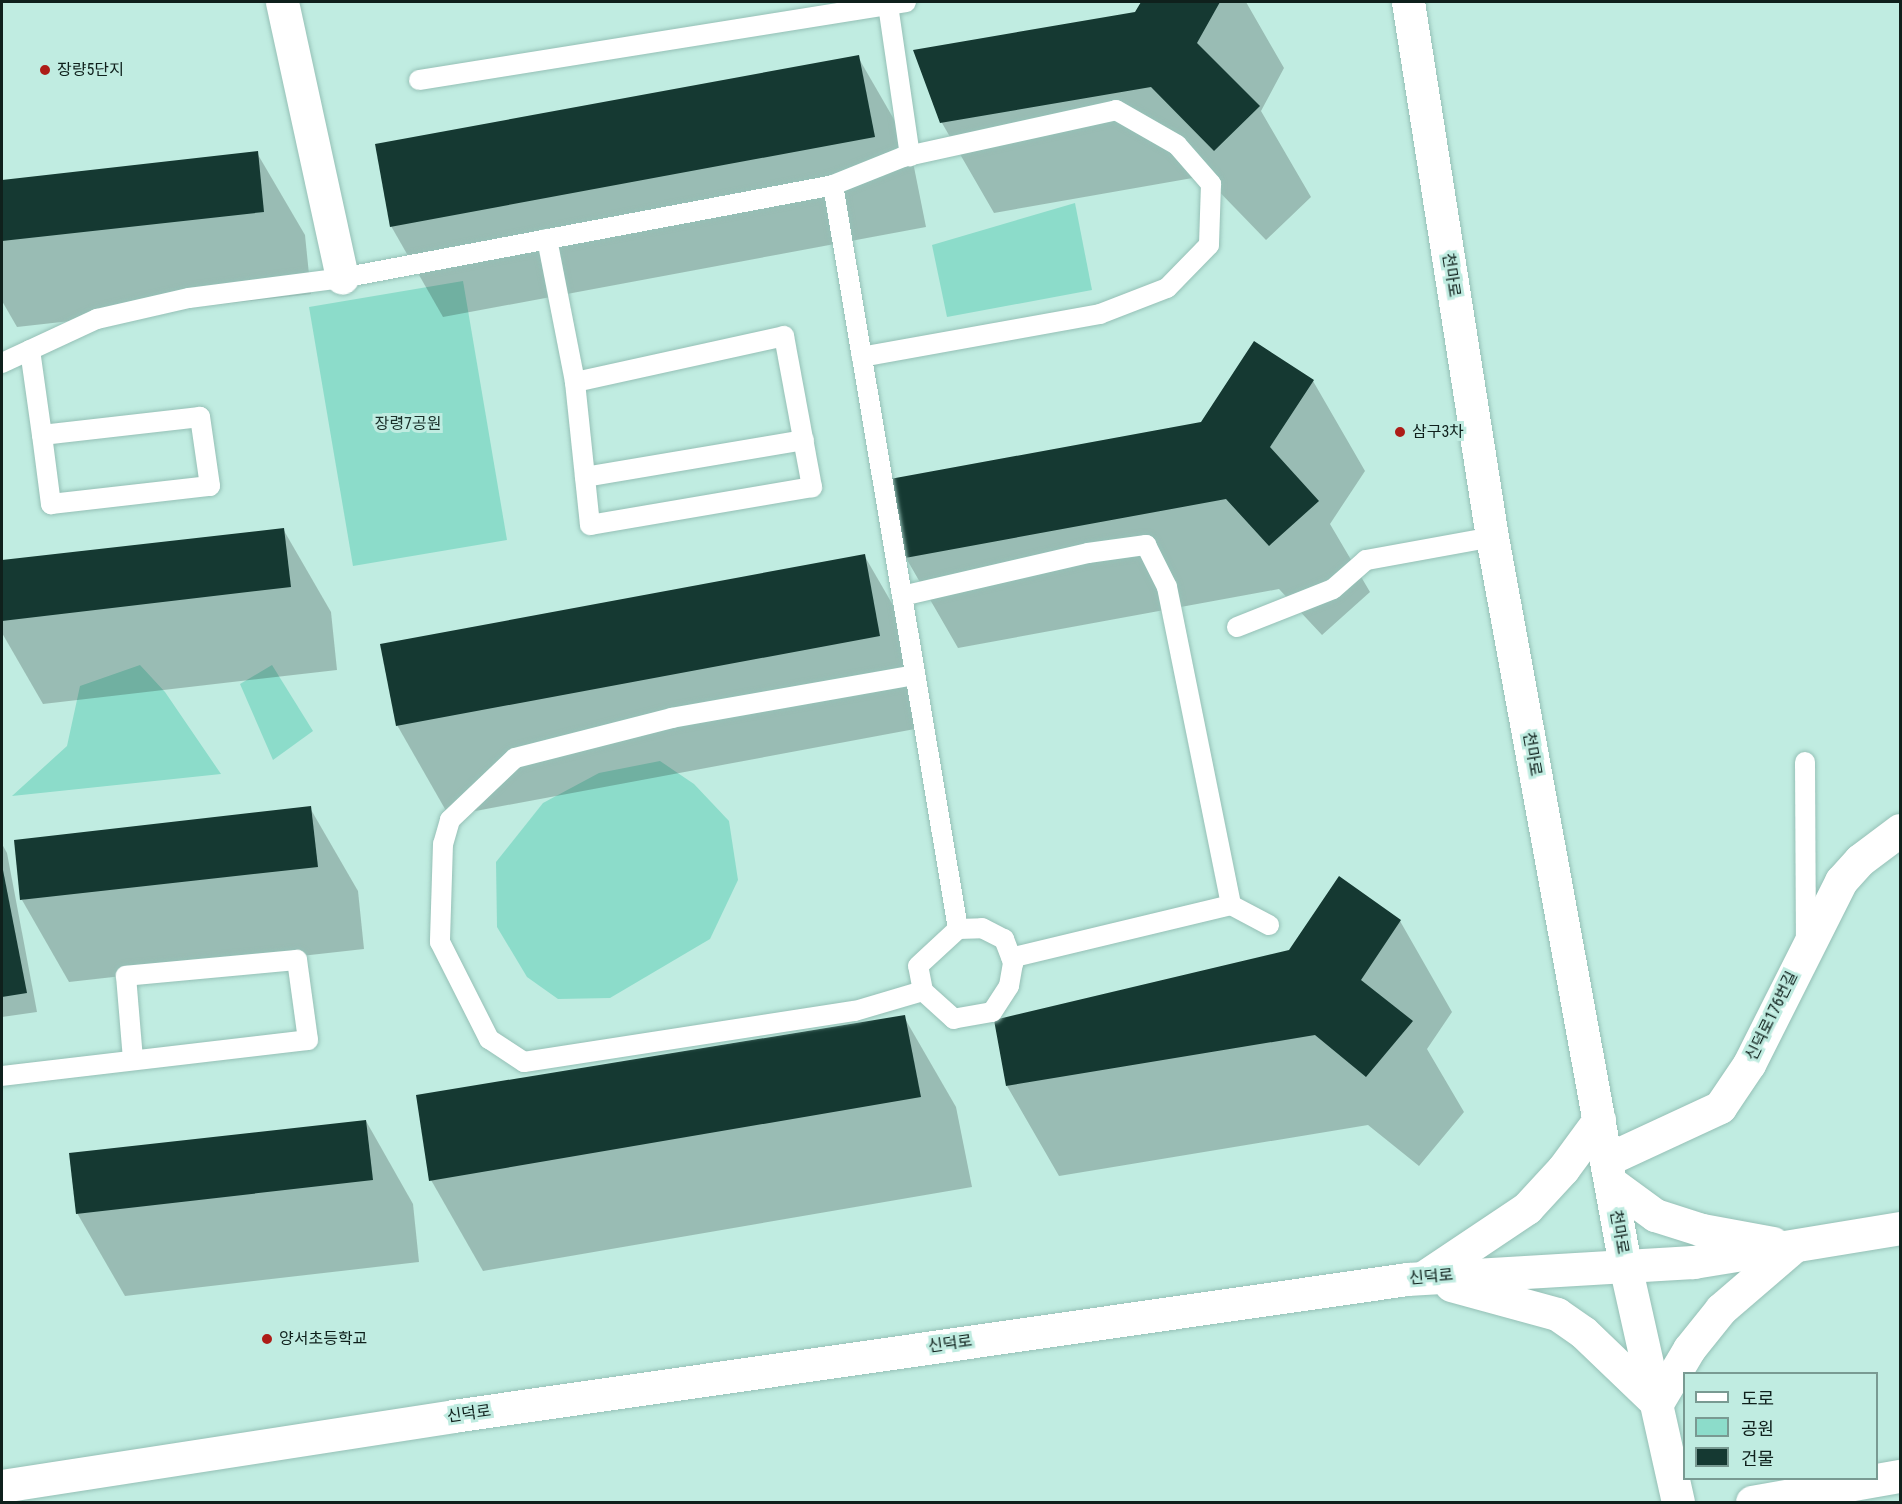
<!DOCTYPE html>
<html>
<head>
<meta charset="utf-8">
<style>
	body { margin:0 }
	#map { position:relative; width:1902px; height:1504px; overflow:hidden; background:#c0ece1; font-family:"Roboto Condensed","Noto Sans KR",sans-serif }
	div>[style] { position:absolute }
	.green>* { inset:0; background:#8cdcca }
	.shadow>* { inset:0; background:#0003 }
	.building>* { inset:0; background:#153932 }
	.roads { filter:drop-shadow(0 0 2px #95c0b6) drop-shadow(0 0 2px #95c0b6) }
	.lane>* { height:20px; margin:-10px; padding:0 10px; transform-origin:10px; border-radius:10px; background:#fff }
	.street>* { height:33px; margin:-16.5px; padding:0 16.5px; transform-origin:16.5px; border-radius:16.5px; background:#fff }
	.secondary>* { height:33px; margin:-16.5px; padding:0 16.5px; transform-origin:16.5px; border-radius:16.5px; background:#fff }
	.dots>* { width:16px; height:16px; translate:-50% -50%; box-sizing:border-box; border:3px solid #c0ece1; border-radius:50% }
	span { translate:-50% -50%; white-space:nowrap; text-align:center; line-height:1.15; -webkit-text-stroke:6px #c0ece1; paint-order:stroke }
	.poi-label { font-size:16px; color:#0f201c }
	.left { translate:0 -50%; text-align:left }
	.street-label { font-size:16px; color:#0f201c }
	.park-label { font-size:16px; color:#1a2f2a }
	.frame { position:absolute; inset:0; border:3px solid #0f201c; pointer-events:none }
	.legend { position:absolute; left:1683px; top:1372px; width:195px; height:108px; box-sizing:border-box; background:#c0ece1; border:2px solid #799a92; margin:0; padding:8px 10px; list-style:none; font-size:18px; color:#0f201c }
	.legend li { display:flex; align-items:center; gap:12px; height:30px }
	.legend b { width:30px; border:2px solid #799a92 }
</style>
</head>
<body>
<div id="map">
	<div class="green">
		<i style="clip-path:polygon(1075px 203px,1092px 290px,947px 317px,932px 245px)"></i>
		<i style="clip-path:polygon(463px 281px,507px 540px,353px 566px,309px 307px)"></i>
		<i style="clip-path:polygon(140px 665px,165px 692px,221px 774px,12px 796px,67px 746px,80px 686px)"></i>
		<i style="clip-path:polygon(272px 665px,313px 731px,273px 760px,240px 684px)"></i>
		<i style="clip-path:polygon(660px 761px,694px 784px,729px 821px,738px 880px,710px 939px,610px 998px,558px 999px,527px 977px,497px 927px,496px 862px,543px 803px,599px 773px)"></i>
	</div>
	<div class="shadow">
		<i style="clip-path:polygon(1142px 2px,1246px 2px,1284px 68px,1261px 111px,1311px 197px,1266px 240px,1204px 176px,994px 213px,942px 123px,916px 51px,1136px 14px)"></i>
		<i style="clip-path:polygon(858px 57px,910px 147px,926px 227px,443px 317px,391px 226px)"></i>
		<i style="clip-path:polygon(257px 153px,305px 235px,311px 294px,17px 327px,2px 301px,2px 182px)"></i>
		<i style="clip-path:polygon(1313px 381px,1365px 471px,1330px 524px,1370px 592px,1322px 635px,1279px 589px,958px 648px,906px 558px,1202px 423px)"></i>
		<i style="clip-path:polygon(283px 529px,331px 612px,337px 670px,43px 704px,2px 633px,2px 561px)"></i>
		<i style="clip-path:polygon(864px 555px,916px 645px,931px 726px,449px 816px,397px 725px)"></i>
		<i style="clip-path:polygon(310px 808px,358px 891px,364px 949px,69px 982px,22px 900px)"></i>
		<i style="clip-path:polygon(2px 844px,7px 853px,37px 1012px,2px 1017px)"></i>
		<i style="clip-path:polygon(1400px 921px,1452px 1012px,1427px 1049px,1464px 1112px,1419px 1166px,1368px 1125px,1059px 1176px,1007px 1086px,1290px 952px)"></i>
		<i style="clip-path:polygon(904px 1017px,956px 1107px,972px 1187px,483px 1271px,431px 1180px)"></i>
		<i style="clip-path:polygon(366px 1121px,413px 1204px,419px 1262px,125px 1296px,77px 1213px)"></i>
	</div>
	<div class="building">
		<i style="clip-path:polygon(1141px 2px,1220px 2px,1197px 43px,1260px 106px,1214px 151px,1151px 87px,940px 123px,913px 50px,1135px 12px)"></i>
		<i style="clip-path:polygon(859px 55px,875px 137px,390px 227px,375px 144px)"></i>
		<i style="clip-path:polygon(258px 151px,264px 212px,2px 241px,2px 180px)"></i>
		<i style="clip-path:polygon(1254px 341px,1314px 380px,1270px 447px,1319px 501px,1269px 546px,1226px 499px,905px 558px,890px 479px,1201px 422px)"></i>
		<i style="clip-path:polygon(284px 528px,291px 587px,2px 621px,2px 560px)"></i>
		<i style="clip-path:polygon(865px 554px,880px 636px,396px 726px,380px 644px)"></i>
		<i style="clip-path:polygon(311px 806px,318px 867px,20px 900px,14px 840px)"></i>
		<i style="clip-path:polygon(2px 865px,27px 993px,2px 997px)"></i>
		<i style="clip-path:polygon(1339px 876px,1401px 920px,1361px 980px,1413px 1021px,1366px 1077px,1315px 1035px,1006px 1086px,994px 1020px,1289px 950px)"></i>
		<i style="clip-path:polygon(905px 1015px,921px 1097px,429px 1181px,416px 1095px)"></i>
		<i style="clip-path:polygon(366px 1120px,373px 1180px,76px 1214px,69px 1153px)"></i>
	</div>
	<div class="roads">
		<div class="lane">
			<i style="left:906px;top:2px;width:18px;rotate:171deg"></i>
			<i style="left:888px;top:5px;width:153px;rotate:81.7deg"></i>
			<i style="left:419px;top:80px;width:475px;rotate:-9.1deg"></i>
			<i style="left:833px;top:185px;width:75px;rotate:-21.8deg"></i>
			<i style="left:903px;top:157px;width:218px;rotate:-12.4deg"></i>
			<i style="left:1116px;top:110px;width:70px;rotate:29.8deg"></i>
			<i style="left:1177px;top:145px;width:52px;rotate:48.9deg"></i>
			<i style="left:1211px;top:184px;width:61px;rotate:91.9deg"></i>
			<i style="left:1209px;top:245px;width:60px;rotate:134.3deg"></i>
			<i style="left:1167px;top:288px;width:72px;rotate:158.8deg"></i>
			<i style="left:1100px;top:314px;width:242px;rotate:169.8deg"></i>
			<i style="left:547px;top:239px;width:146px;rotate:78.9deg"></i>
			<i style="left:575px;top:382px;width:214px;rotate:-12.4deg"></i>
			<i style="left:784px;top:336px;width:154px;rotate:79.5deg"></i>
			<i style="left:812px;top:487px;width:225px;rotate:170.3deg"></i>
			<i style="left:590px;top:525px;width:144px;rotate:-96deg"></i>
			<i style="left:30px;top:350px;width:86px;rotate:82deg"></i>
			<i style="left:42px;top:435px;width:70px;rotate:82.6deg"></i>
			<i style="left:51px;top:504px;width:160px;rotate:-6.5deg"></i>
			<i style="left:210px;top:486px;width:70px;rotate:-98.2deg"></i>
			<i style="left:200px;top:417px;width:159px;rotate:173.5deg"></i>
			<i style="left:2px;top:363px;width:105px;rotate:-24.9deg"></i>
			<i style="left:97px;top:319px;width:94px;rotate:-12.9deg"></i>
			<i style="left:189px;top:298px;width:154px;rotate:-7.4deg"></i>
			<i style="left:342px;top:278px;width:500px;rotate:-10.7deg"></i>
			<i style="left:833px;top:185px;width:754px;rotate:80.46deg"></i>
			<i style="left:585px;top:477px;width:222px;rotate:-9.6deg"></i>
			<i style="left:902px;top:596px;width:191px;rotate:-13deg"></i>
			<i style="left:1088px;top:553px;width:59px;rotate:-7.9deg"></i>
			<i style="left:1146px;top:545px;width:47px;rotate:63.4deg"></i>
			<i style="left:1167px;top:587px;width:324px;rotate:78.6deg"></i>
			<i style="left:1231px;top:905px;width:226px;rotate:166.5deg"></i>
			<i style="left:1237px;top:627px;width:103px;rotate:-21.6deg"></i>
			<i style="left:1333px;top:589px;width:44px;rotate:-41.3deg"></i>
			<i style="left:1366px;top:560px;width:128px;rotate:-10.3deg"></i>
			<i style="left:915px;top:675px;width:247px;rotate:170deg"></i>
			<i style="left:672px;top:718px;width:162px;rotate:165.7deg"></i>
			<i style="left:515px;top:758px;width:90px;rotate:136.4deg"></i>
			<i style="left:450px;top:820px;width:25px;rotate:106deg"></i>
			<i style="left:443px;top:844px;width:98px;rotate:91.8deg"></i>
			<i style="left:440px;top:942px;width:109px;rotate:63.2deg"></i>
			<i style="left:489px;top:1039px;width:42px;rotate:33.3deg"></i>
			<i style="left:524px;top:1062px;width:335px;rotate:-8.8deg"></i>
			<i style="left:855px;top:1011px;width:71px;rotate:-16.4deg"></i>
			<i style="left:1805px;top:762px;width:177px;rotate:89.7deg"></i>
			<i style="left:1231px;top:905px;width:43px;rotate:27.8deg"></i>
			<i style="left:982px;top:928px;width:25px;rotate:27deg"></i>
			<i style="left:1004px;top:939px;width:26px;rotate:69deg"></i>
			<i style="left:1013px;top:963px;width:23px;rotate:100deg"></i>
			<i style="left:1009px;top:986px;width:31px;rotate:123deg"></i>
			<i style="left:992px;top:1012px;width:39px;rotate:170deg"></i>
			<i style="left:954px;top:1019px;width:42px;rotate:-137.9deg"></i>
			<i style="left:923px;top:991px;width:25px;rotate:-101deg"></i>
			<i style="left:918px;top:966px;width:54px;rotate:-42.8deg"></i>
			<i style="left:958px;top:929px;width:24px;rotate:-2deg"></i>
			<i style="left:2px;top:1076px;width:308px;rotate:-6.7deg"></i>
			<i style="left:308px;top:1040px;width:81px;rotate:-97.8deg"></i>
			<i style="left:297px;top:960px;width:172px;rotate:174.7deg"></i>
			<i style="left:126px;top:976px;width:84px;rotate:85.2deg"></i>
		</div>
		<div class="street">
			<i style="left:1606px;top:1160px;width:126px;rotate:-24.9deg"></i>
			<i style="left:1720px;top:1107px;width:52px;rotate:-56deg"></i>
			<i style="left:1749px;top:1064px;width:205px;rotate:-63.3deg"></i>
			<i style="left:1841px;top:881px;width:28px;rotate:-48deg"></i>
			<i style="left:1860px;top:860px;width:50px;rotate:-36.9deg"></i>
			<i style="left:1752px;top:1502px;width:150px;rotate:-10deg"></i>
		</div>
		<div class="secondary">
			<i style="left:282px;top:2px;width:282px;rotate:77.7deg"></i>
			<i style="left:1408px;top:2px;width:542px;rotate:81.08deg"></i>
			<i style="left:1492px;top:537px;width:740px;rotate:79.65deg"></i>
			<i style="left:1625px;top:1265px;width:243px;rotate:77.4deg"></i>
			<i style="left:1610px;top:1182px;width:56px;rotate:36.3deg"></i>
			<i style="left:1655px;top:1215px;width:49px;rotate:17.7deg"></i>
			<i style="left:1702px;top:1230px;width:72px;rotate:10.4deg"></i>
			<i style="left:1424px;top:1277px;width:124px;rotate:-33.8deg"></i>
			<i style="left:1527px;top:1208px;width:53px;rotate:-47.3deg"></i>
			<i style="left:1563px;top:1169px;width:61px;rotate:-53.7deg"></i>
			<i style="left:1451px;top:1285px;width:110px;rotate:15.3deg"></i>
			<i style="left:1557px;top:1314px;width:32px;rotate:35deg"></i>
			<i style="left:1583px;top:1332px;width:103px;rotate:43.8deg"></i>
			<i style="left:1657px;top:1403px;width:63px;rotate:-59.3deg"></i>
			<i style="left:1689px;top:1349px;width:51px;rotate:-51.3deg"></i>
			<i style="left:1721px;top:1309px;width:94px;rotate:-40.7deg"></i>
			<i style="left:2px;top:1486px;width:456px;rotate:-8.8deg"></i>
			<i style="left:453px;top:1416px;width:964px;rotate:-8.17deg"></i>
			<i style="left:1407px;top:1279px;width:287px;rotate:-3.4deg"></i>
			<i style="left:1693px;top:1262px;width:210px;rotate:-9.3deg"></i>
		</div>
	</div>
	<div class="dots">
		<i style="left:45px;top:70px;background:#ad1c17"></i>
		<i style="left:1400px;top:432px;background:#ad1c17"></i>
		<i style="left:267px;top:1339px;background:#ad1c17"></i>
	</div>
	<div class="poi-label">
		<span class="left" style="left:57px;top:70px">장량5단지</span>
		<span class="left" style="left:1412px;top:432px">삼구3차</span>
		<span class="left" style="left:279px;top:1339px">양서초등학교</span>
	</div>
	<div class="street-label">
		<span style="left:1451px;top:275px;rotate:81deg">천마로</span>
		<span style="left:1532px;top:754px;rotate:80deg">천마로</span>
		<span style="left:1772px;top:1016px;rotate:-64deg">신덕로176번길</span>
		<span style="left:1619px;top:1232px;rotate:80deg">천마로</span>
		<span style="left:1431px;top:1277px;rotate:-5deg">신덕로</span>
		<span style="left:950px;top:1344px;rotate:-8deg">신덕로</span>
		<span style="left:469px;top:1414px;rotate:-8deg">신덕로</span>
	</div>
	<div class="park-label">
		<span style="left:408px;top:424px">장령7공원</span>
	</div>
	<div class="frame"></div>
	<ul class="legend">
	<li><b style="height:8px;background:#fff"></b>도로</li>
	<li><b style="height:16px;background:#8cdcca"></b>공원</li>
	<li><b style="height:16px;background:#153932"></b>건물</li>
	</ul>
</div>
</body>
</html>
